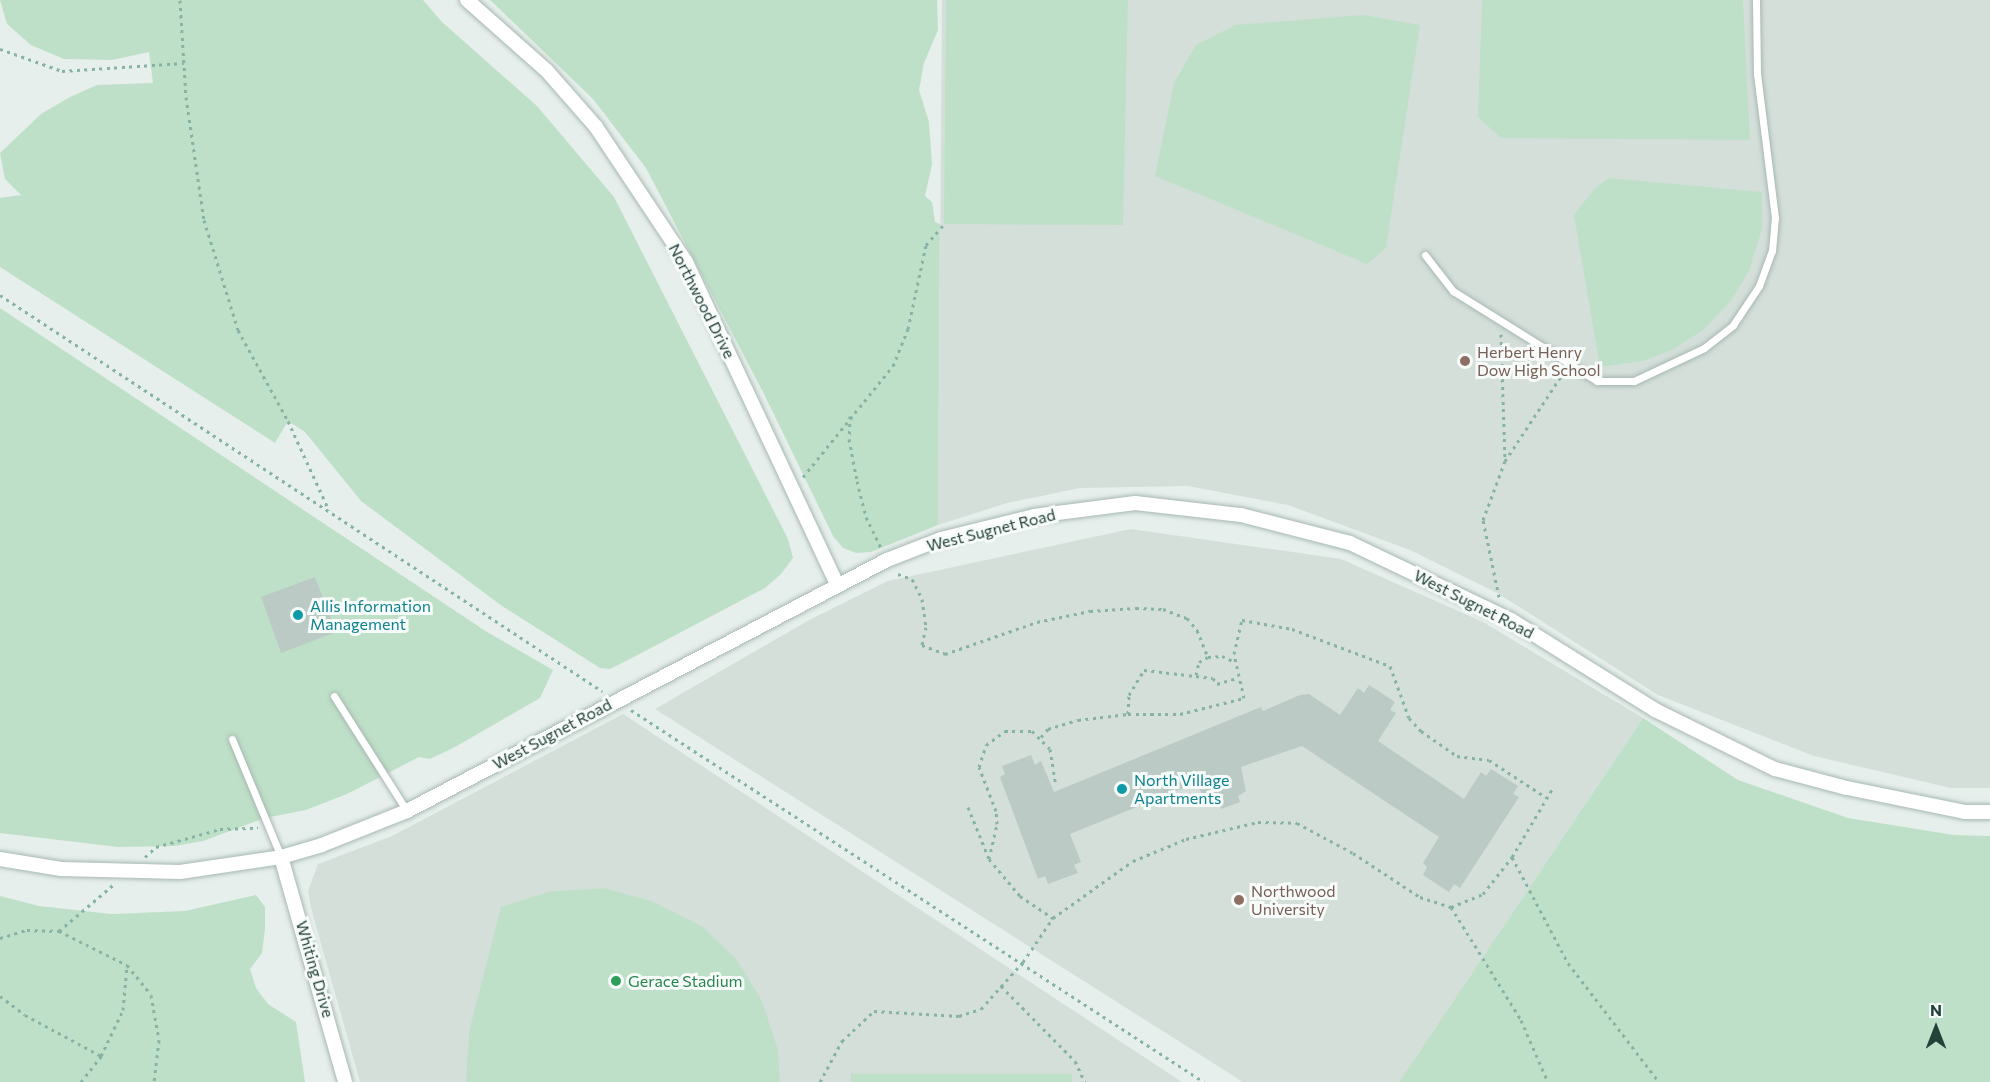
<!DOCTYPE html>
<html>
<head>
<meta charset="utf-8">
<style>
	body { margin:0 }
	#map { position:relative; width:1990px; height:1082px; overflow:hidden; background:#e6efeb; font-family:Commissioner,sans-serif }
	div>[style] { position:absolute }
	.built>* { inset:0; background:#d4dfda }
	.green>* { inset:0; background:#bfe0c8 }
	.building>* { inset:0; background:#bbcac4 }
	.path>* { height:3px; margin-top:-1.5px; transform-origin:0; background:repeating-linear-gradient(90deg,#86b3a5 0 3px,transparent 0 7.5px) }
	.roads { filter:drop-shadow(0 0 2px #a8b8b2) drop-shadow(0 0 2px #a8b8b2) }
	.service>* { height:7px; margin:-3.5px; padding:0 3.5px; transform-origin:3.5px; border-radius:3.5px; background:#fff }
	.minor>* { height:14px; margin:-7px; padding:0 7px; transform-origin:7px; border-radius:7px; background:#fff }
	.dots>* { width:16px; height:16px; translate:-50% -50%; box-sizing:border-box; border:3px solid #f7fbf9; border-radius:50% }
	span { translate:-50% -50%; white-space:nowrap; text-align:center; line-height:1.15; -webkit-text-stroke:6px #f7fbf9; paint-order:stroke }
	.street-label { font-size:16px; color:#24423a }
	.education-label { font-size:16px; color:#785e54 }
	.left { translate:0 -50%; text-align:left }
	.culture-label { font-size:16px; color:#0d838f }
	.leisure-label { font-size:16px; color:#27864d }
	.north { position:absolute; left:1906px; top:998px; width:60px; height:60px; -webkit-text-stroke:4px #f7fbf9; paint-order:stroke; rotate:0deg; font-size:16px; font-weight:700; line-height:24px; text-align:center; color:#24423a }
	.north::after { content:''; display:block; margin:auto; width:21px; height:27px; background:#24423a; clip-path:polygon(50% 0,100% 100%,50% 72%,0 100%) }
</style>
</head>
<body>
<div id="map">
	<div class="built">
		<i style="clip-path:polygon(942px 0,1990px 0,1990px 788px,1951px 788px,1814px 756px,1658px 695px,1497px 593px,1410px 550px,1288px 505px,1188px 486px,1080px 488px,1007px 503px,938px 525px)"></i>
		<i style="clip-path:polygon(1131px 529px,1341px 559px,1483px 622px,1643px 718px,1399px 1082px,1243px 1082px,655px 709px,811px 619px,888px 581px)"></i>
		<i style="clip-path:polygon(623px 714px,1182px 1082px,360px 1082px,311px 908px,308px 891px,318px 864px,392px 836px)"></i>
	</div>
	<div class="green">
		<i style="clip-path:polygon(0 0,423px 0,442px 22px,537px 106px,614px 197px,788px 539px,793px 558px,781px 574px,765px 588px,628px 660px,610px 669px,600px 668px,502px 606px,361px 501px,305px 432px,288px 421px,275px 443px,0 267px,0 198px,21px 195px,5px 179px,0 153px,41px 114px,70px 97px,97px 85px,153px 83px,149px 52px,112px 60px,64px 59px,31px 45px,7px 24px)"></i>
		<i style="clip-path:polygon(490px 0,937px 0,938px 30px,924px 63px,919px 90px,929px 122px,932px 164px,925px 196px,932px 202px,935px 222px,940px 224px,938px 525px,871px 552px,856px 553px,843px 548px,833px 536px,764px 394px,646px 168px,593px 99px)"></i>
		<i style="clip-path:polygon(946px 0,1128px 0,1123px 225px,944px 224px)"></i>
		<i style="clip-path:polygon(1482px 0,1743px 0,1750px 140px,1501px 138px,1478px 117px)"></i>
		<i style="clip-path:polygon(1363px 15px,1420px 25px,1386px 248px,1367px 264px,1155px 176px,1174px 83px,1196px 45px,1235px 25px)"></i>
		<i style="clip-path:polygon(1609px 178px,1762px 192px,1762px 229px,1749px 271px,1731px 301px,1703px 330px,1672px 350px,1643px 361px,1600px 367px,1574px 215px,1595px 188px)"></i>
		<i style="clip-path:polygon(0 308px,487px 632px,553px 670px,540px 698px,455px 747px,430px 759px,419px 757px,347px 794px,306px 810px,265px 818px,203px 841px,175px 846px,118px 847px,0 833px)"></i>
		<i style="clip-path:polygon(1643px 718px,1738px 780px,1848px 818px,1954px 835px,1990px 836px,1990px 1082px,1399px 1082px)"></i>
		<i style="clip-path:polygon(604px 888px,651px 901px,703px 927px,737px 960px,762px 1001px,778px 1050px,780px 1082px,466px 1082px,469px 1032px,501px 907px,548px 892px)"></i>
		<i style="clip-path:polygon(256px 895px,265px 907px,265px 929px,262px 953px,250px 969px,256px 988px,268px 1004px,296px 1022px,305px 1082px,0 1082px,0 896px,39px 906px,111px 914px,185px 911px)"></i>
		<i style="clip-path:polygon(851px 1074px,1072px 1074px,1072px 1082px,851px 1082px)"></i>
	</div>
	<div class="building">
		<i style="clip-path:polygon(315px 577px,336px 632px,281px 653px,261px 597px)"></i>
		<i style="clip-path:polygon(1369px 685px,1395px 702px,1390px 710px,1396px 713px,1378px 741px,1464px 799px,1481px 772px,1486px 776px,1491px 769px,1518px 786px,1513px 794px,1519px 797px,1460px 888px,1454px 884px,1449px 892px,1423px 875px,1427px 867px,1423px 863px,1439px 837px,1302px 746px,1241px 767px,1246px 791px,1238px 796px,1240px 802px,1221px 809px,1219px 803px,1208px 805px,1196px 783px,1070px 834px,1081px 862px,1074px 865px,1078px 873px,1048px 884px,1045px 876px,1038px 879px,1000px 777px,1005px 774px,1002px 766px,1031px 755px,1035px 765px,1041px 761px,1054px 792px,1261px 707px,1263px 711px,1300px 695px,1309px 694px,1340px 715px,1358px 688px,1364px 693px)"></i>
	</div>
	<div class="path">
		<i style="left:180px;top:0;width:97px;rotate:86.5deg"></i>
		<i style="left:186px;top:97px;width:124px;rotate:81.7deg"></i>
		<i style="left:204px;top:220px;width:115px;rotate:72.8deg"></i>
		<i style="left:238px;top:330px;width:104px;rotate:61.2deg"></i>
		<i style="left:288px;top:421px;width:98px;rotate:65.3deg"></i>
		<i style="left:0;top:49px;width:66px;rotate:19.5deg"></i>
		<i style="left:62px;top:71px;width:122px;rotate:-3.8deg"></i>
		<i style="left:0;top:295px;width:721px;rotate:33.34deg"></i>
		<i style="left:1501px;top:334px;width:125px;rotate:88.2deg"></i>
		<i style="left:850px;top:416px;width:23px;rotate:92deg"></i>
		<i style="left:849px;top:439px;width:43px;rotate:79.2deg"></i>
		<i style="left:857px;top:481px;width:37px;rotate:76deg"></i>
		<i style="left:866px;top:517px;width:34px;rotate:64deg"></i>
		<i style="left:803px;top:477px;width:143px;rotate:-51deg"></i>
		<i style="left:893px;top:366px;width:40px;rotate:-68deg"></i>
		<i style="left:908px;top:329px;width:86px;rotate:-77.9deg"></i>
		<i style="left:926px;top:245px;width:28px;rotate:-49deg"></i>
		<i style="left:898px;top:574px;width:15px;rotate:20deg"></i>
		<i style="left:912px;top:579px;width:22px;rotate:63deg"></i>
		<i style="left:922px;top:599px;width:28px;rotate:82deg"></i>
		<i style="left:926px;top:627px;width:18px;rotate:103deg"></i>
		<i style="left:922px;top:645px;width:25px;rotate:21deg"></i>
		<i style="left:945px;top:654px;width:97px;rotate:-19.2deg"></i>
		<i style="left:1037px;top:622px;width:54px;rotate:-11.7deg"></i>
		<i style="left:1090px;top:611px;width:46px;rotate:-3.7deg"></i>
		<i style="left:1136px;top:608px;width:27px;rotate:2deg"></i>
		<i style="left:1163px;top:609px;width:26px;rotate:21deg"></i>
		<i style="left:1187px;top:618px;width:16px;rotate:50deg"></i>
		<i style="left:1197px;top:630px;width:29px;rotate:68deg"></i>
		<i style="left:1499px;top:597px;width:79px;rotate:-101.7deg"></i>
		<i style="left:1483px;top:520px;width:63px;rotate:-69.6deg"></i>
		<i style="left:1505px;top:461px;width:107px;rotate:-56.5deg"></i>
		<i style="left:1196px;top:675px;width:13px;rotate:-77deg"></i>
		<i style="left:1199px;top:662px;width:10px;rotate:-29deg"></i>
		<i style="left:1208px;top:657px;width:14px;rotate:-4deg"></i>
		<i style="left:1222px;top:656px;width:14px;rotate:25deg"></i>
		<i style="left:631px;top:710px;width:683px;rotate:32.99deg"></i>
		<i style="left:1128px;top:714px;width:19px;rotate:-87deg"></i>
		<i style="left:1129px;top:695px;width:29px;rotate:-59deg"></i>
		<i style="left:1144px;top:670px;width:69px;rotate:6.6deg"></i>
		<i style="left:1213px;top:678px;width:7px;rotate:56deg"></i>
		<i style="left:1217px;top:684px;width:21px;rotate:-17deg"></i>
		<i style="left:1041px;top:737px;width:11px;rotate:-49deg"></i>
		<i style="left:1048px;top:729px;width:31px;rotate:-17deg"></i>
		<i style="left:1078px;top:720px;width:50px;rotate:-6.8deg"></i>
		<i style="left:1128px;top:714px;width:52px"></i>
		<i style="left:1180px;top:714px;width:66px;rotate:-14deg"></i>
		<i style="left:1244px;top:698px;width:45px;rotate:-102.8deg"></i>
		<i style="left:1234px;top:654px;width:35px;rotate:-77deg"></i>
		<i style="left:1242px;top:620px;width:51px;rotate:10.2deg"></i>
		<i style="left:1292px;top:629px;width:105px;rotate:20.7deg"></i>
		<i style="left:1390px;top:666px;width:55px;rotate:69.9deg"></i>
		<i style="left:1409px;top:718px;width:18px;rotate:47deg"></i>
		<i style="left:1421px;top:731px;width:44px;rotate:34.8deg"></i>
		<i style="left:1457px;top:756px;width:32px;rotate:7deg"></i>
		<i style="left:1489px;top:760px;width:69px;rotate:33.2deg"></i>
		<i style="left:968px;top:807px;width:56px;rotate:68deg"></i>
		<i style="left:989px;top:859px;width:48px;rotate:50deg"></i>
		<i style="left:1020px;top:896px;width:40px;rotate:34deg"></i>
		<i style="left:145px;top:857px;width:15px;rotate:-42deg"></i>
		<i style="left:156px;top:847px;width:66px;rotate:-15.7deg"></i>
		<i style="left:220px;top:829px;width:38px;rotate:-2deg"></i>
		<i style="left:1512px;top:857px;width:120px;rotate:62.2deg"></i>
		<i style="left:1568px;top:963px;width:150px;rotate:52.6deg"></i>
		<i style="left:989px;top:859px;width:36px;rotate:-77deg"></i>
		<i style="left:997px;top:824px;width:13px;rotate:-94deg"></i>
		<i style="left:996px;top:811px;width:47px;rotate:-111.1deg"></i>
		<i style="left:979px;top:767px;width:23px;rotate:-72deg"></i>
		<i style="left:986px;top:745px;width:24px;rotate:-36deg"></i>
		<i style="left:1005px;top:731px;width:27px"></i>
		<i style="left:1032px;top:731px;width:25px;rotate:45deg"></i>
		<i style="left:1050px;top:749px;width:37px;rotate:81deg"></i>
		<i style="left:1451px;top:907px;width:133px;rotate:58.2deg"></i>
		<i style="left:1521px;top:1020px;width:68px;rotate:66.5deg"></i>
		<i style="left:59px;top:931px;width:76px;rotate:26.6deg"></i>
		<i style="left:127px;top:965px;width:38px;rotate:51deg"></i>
		<i style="left:151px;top:995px;width:46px;rotate:79.9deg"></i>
		<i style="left:159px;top:1040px;width:42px;rotate:96.8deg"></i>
		<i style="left:0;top:938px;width:28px;rotate:-17deg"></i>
		<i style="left:27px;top:930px;width:32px;rotate:2deg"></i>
		<i style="left:59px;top:931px;width:71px;rotate:-40.4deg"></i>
		<i style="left:1001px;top:986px;width:105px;rotate:45.4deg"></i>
		<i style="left:1075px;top:1061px;width:23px;rotate:65deg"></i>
		<i style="left:0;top:996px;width:31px;rotate:37deg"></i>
		<i style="left:25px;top:1015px;width:86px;rotate:28.3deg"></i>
		<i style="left:81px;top:1082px;width:33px;rotate:-52deg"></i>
		<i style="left:101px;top:1056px;width:51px;rotate:-64.4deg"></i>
		<i style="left:123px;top:1010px;width:44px;rotate:-84.8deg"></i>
		<i style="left:820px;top:1082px;width:47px;rotate:-61.8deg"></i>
		<i style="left:842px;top:1041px;width:44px;rotate:-43.2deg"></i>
		<i style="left:874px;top:1011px;width:85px;rotate:3.4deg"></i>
		<i style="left:959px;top:1016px;width:23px;rotate:-18deg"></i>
		<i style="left:981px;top:1009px;width:63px;rotate:-48.2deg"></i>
		<i style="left:1023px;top:962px;width:53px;rotate:-55.7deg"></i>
		<i style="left:1053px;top:918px;width:98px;rotate:-35.5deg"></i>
		<i style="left:1133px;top:861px;width:57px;rotate:-22.5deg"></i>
		<i style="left:1186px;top:839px;width:74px;rotate:-13.3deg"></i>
		<i style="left:1258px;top:822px;width:39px;rotate:1deg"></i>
		<i style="left:1297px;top:823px;width:64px;rotate:28.2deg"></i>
		<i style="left:1353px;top:853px;width:80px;rotate:33.3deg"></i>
		<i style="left:1420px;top:897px;width:33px;rotate:18deg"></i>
		<i style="left:1451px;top:907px;width:35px;rotate:-22deg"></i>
		<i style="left:1483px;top:894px;width:47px;rotate:-51.9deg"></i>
		<i style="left:1512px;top:857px;width:82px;rotate:-59.4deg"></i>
	</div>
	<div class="roads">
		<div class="service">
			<i style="left:1425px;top:255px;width:46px;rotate:52.1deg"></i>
			<i style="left:1453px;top:291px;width:170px;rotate:32deg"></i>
			<i style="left:1597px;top:381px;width:37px"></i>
			<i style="left:1634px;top:381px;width:77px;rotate:-25.2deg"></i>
			<i style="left:1704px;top:348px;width:37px;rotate:-38deg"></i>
			<i style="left:1733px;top:325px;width:47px;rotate:-56.3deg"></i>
			<i style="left:1759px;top:286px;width:37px;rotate:-70deg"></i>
			<i style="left:1772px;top:251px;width:33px;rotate:-85deg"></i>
			<i style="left:1775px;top:218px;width:145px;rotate:-97.1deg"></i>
			<i style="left:1757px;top:74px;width:74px;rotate:-90.8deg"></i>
			<i style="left:334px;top:696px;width:136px;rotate:57.6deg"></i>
			<i style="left:232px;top:739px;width:128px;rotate:67.4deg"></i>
		</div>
		<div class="minor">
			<i style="left:467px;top:0;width:107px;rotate:41.6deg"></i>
			<i style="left:547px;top:71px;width:74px;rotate:48.8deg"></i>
			<i style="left:596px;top:127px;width:162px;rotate:56.3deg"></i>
			<i style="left:686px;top:262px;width:357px;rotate:64.9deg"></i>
			<i style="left:281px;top:857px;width:234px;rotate:74.1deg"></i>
			<i style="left:0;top:859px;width:62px;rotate:9.3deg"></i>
			<i style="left:61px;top:869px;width:119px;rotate:1.4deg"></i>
			<i style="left:180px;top:872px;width:102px;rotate:-8.4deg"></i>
			<i style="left:281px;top:857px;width:43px;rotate:-16.3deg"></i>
			<i style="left:322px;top:845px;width:92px;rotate:-21.8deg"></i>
			<i style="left:407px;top:811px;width:542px;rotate:-27.61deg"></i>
			<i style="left:887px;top:560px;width:58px;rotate:-21.3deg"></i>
			<i style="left:941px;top:539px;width:96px;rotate:-13.9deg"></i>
			<i style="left:1034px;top:516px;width:102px;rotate:-7.3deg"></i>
			<i style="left:1135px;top:503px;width:107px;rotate:6.5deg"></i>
			<i style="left:1241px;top:515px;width:113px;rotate:14.4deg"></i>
			<i style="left:1350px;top:543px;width:178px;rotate:25.6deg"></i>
			<i style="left:1511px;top:620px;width:170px;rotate:32deg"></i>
			<i style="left:1655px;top:710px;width:134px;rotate:26.2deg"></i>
			<i style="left:1775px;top:769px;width:74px;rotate:14.8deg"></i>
			<i style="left:1847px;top:788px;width:120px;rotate:11.5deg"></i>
			<i style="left:1965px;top:812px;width:25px"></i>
		</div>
	</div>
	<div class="dots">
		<i style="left:1465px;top:361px;background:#8d6e63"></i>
		<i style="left:298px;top:615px;background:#0f9aa8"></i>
		<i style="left:1122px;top:789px;background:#0f9aa8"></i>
		<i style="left:1239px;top:900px;background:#8d6e63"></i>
		<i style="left:616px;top:981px;background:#2e9e5b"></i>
	</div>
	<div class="street-label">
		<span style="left:702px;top:301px;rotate:63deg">Northwood Drive</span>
		<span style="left:991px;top:530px;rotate:-14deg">West Sugnet Road</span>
		<span style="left:1474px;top:604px;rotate:27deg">West Sugnet Road</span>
		<span style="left:552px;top:734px;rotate:-28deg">West Sugnet Road</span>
		<span style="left:315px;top:969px;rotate:74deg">Whiting Drive</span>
	</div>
	<div class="education-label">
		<span class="left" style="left:1477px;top:361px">Herbert Henry<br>Dow High School</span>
		<span class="left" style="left:1251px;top:900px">Northwood<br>University</span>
	</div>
	<div class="culture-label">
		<span class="left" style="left:310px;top:615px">Allis Information<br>Management</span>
		<span class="left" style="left:1134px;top:789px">North Village<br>Apartments</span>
	</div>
	<div class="leisure-label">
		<span class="left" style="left:628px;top:981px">Gerace Stadium</span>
	</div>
	<div class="north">N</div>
</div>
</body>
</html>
